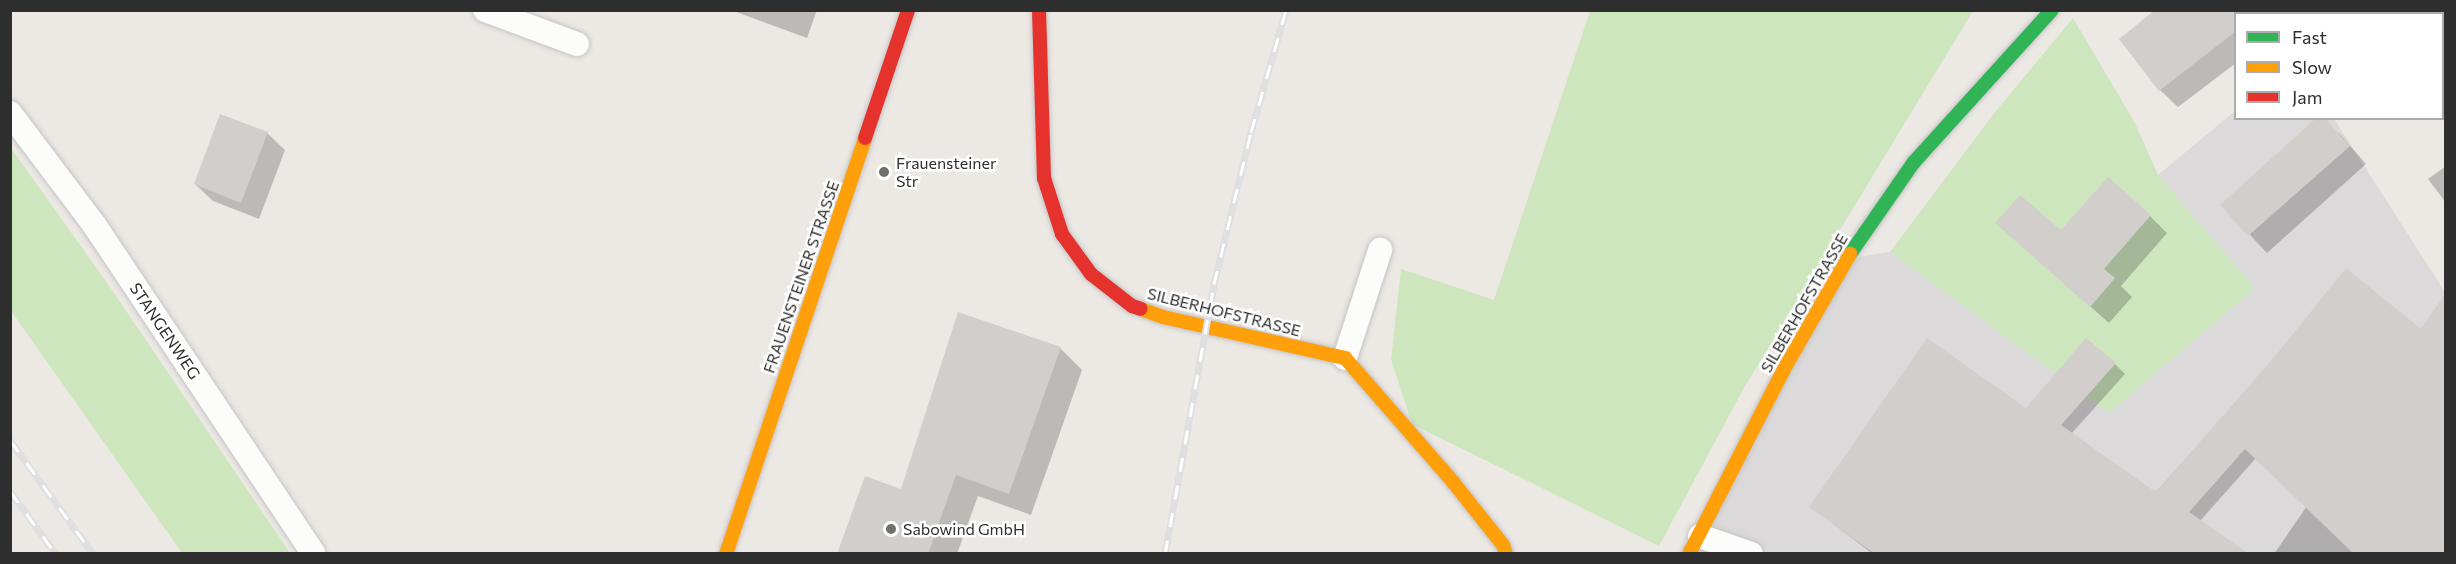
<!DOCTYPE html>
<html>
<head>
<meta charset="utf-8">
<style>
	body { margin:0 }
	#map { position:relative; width:2456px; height:564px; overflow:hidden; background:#ece8e4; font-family:Commissioner,sans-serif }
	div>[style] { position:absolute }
	.industrial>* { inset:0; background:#dcd9db }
	.green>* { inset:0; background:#cee6be }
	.shadow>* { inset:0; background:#0003 }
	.building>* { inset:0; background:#d1cecb }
	.roads { filter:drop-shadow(0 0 2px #c5c4c5) drop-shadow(0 0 2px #c5c4c5) }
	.lane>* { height:24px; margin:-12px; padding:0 12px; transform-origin:12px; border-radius:12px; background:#fcfcfb }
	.fast>* { height:14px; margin:-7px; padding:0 7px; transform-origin:7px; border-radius:7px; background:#30b455 }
	.slow>* { height:14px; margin:-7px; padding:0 7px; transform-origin:7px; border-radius:7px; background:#ff9f0a }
	.jam>* { height:14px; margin:-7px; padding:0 7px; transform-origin:7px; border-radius:7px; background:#e5322d }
	.rail>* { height:7px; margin-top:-3.5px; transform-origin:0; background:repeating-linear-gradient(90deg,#fff 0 14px,#dfdfe1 0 28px); box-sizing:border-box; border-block:2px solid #dfdfe1 }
	.dots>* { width:16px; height:16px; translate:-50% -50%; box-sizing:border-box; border:3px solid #fff; border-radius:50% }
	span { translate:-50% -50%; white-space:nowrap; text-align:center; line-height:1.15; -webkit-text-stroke:5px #fff; paint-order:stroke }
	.poi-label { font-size:16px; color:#2e2e2e }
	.left { translate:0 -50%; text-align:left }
	.street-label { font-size:16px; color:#2e2e2e }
	.frame { position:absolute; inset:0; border:12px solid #2e2e2e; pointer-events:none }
	.legend { position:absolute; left:2234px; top:12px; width:210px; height:108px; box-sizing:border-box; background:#fff; border:2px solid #ababab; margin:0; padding:8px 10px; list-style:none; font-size:18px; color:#2e2e2e }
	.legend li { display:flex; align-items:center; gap:12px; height:30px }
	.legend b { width:30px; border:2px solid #ababab }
</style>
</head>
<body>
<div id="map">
	<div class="industrial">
		<i style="clip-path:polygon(2235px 111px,2236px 118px,2334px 119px,2445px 292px,2445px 553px,1689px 554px,1846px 259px,1890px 252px,2109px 413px,2254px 288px,2158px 175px)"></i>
	</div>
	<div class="green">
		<i style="clip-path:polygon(1590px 11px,1973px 11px,1745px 386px,1659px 546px,1412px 424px,1391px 359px,1401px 269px,1494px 300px)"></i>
		<i style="clip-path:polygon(2073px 18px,2135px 123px,2158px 175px,2255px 288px,2109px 413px,1890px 252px,1995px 112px)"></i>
		<i style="clip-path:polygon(11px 148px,112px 290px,290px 553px,182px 553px,11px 311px)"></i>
	</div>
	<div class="shadow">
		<i style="clip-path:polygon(731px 10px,817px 10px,807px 38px)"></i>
		<i style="clip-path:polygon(2236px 14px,2236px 63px,2178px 107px,2160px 90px,2121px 39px)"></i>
		<i style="clip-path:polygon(267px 133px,285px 150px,259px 219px,213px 201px,195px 184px)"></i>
		<i style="clip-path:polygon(2339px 133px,2366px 164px,2267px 253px,2222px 205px)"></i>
		<i style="clip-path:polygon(2446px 166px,2446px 203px,2428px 179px)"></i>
		<i style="clip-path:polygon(2150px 216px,2167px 233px,2121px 286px,2132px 297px,2109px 323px,1997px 223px,2061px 232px)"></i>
		<i style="clip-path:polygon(2446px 308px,2446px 554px,2274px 554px,2307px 506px,2256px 458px,2200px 521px,1873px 554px,1811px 507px,2026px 410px,2115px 364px,2125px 374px,2071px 434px,2155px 493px,2278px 356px,2421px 331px,2429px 320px)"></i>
		<i style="clip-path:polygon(1060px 348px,1082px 370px,1031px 515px,978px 496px,957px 554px,839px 554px)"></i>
	</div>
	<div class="building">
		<i style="clip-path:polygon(2155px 10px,2263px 10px,2259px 14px,2235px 14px,2235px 32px,2159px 91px,2119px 39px)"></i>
		<i style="clip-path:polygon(220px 114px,268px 132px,241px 203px,194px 184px)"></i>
		<i style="clip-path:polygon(2316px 118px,2325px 118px,2350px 146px,2248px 236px,2220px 205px)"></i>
		<i style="clip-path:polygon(2108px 177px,2151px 215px,2104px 269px,2115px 278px,2090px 307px,1995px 223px,2020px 195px,2061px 230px)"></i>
		<i style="clip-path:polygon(2346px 268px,2421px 329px,2445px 294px,2445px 554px,2354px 554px,2245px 449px,2189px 512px,2249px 554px,1875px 554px,1809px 507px,1927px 338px,2026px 408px,2086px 338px,2116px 363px,2061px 425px,2154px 491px,2158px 490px,2276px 355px)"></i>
		<i style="clip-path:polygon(958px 312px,1061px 347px,1009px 494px,956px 475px,928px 554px,837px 554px,865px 476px,901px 489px)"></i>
	</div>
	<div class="roads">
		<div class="lane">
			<i style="left:485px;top:10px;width:98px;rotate:20.3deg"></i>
			<i style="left:10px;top:113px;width:141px;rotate:53deg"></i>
			<i style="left:95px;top:226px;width:394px;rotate:56.3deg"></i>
			<i style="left:1345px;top:358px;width:114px;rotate:-72deg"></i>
			<i style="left:1700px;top:536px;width:54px;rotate:19.4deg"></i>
		</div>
		<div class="fast">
			<i style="left:1850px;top:254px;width:112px;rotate:-55.2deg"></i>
			<i style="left:1914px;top:162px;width:205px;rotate:-47.8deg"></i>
		</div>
		<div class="slow">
			<i style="left:1141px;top:309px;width:23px;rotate:20deg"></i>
			<i style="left:1163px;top:317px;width:187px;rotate:12.7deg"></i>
			<i style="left:1345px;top:358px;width:164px;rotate:48.9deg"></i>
			<i style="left:1453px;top:482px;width:80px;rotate:51.6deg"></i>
			<i style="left:1503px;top:545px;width:9px;rotate:72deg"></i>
			<i style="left:726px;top:554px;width:439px;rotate:-71.5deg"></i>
			<i style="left:1689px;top:554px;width:208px;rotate:-62.8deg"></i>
			<i style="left:1784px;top:369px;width:133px;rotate:-60.1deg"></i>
		</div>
		<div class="jam">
			<i style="left:1039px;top:10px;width:168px;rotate:88.3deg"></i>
			<i style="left:1044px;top:178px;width:59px;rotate:72.2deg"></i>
			<i style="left:1062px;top:234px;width:49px;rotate:54.1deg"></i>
			<i style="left:1091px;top:274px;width:52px;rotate:38deg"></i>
			<i style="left:1132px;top:306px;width:9px;rotate:18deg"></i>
			<i style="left:865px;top:138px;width:135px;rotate:-71.4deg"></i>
		</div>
	</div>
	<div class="rail">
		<i style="left:10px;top:440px;width:141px;rotate:53.9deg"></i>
		<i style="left:10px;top:491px;width:78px;rotate:53.9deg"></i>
		<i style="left:1165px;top:554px;width:274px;rotate:-79.7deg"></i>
		<i style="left:1214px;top:284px;width:156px;rotate:-76.3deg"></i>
		<i style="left:1251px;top:132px;width:127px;rotate:-74deg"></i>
	</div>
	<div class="dots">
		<i style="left:884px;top:172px;background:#706f6e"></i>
		<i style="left:891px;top:529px;background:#706f6e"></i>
	</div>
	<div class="poi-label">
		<span class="left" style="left:896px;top:172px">Frauensteiner<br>Str</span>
		<span class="left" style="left:903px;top:529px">Sabowind GmbH</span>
	</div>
	<div class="street-label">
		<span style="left:801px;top:277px;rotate:-71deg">FRAUENSTEINER STRASSE</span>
		<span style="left:1804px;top:303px;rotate:-60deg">SILBERHOFSTRASSE</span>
		<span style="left:1224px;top:312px;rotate:14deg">SILBERHOFSTRASSE</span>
		<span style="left:165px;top:331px;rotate:56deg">STANGENWEG</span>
	</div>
	<div class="frame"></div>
	<ul class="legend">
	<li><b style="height:8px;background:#30b455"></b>Fast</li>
	<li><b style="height:8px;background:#ff9f0a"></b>Slow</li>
	<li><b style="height:8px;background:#e5322d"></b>Jam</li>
	</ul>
</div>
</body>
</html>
